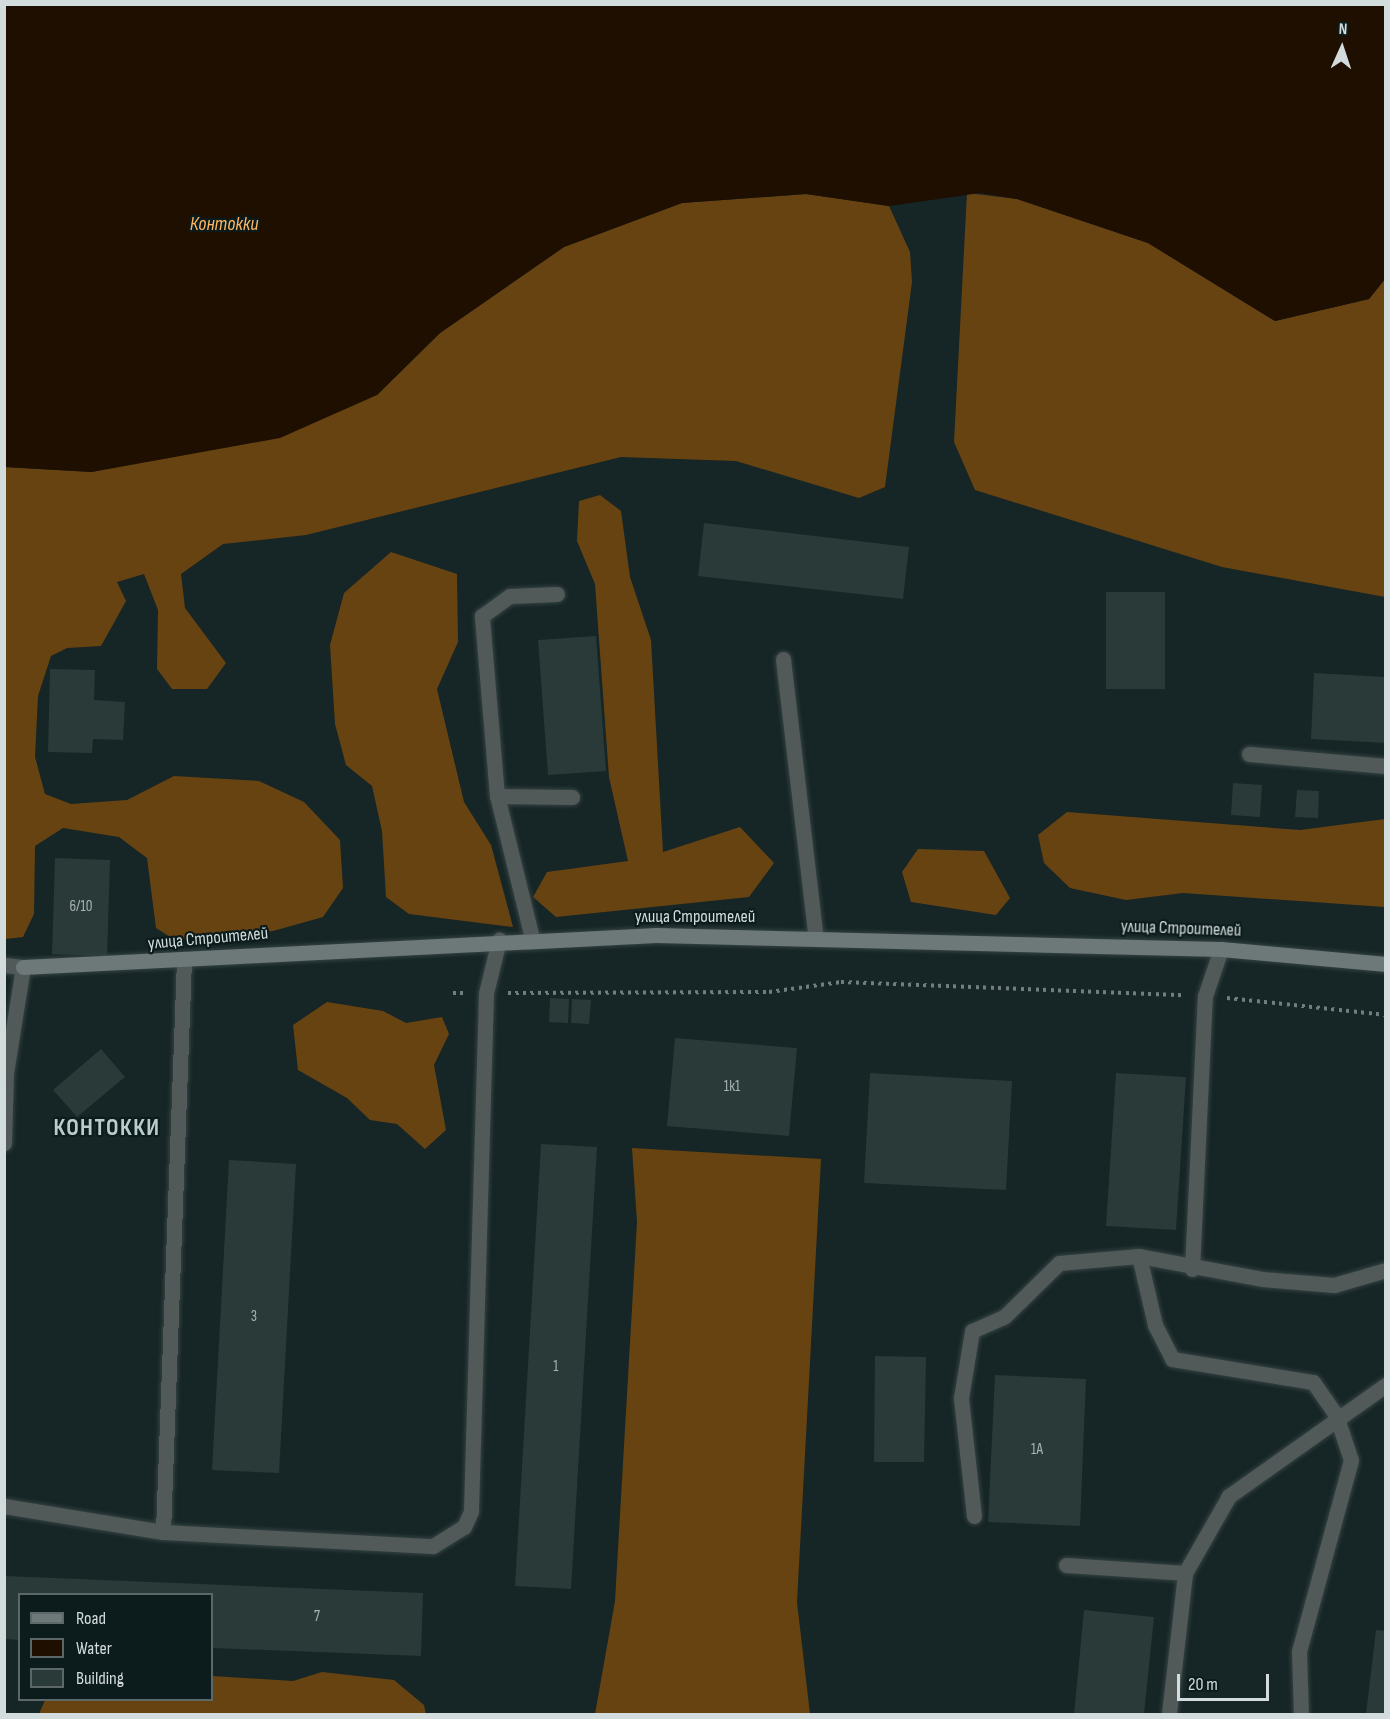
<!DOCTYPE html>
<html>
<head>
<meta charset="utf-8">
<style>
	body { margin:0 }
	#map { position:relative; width:1390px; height:1719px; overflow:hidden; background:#162525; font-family:"Sofia Sans Condensed",sans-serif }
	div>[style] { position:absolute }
	.forest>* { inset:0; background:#684312 }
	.water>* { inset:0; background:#1e0f00 }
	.building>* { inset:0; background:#2a3a39 }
	.path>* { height:4px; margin-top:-2px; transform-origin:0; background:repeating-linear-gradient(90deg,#727e7e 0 3px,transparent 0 7.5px) }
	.roads { filter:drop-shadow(0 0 2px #344242) drop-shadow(0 0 2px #344242) }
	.lane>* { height:15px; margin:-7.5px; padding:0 7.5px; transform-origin:7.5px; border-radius:7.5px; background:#525959 }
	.street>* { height:15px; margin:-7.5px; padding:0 7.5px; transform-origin:7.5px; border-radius:7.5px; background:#525959 }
	.secondary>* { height:15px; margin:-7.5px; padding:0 7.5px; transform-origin:7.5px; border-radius:7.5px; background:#6d7878 }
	span { translate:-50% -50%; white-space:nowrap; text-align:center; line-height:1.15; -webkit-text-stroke:4.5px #0c1b1b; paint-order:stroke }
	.number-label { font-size:15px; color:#a9b4b3 }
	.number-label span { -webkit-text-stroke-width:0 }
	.street-label { font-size:18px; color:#d3dcdc }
	.water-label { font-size:20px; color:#feb762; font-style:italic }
	.district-label { font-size:24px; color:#b9cccb; font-weight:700; letter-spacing:1.5px }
	.frame { position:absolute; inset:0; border:6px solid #d3dcdc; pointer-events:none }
	.legend { position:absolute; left:18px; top:1593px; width:195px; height:108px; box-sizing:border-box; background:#0c1b1b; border:2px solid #5c6868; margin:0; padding:8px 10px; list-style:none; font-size:18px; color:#d3dcdc }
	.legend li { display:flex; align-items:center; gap:12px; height:30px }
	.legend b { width:30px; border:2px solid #5c6868 }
	.north { position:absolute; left:1312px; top:18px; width:60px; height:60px; -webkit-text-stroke:4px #0c1b1b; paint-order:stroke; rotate:3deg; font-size:16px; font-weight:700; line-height:24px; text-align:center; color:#d3dcdc }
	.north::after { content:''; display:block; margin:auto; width:21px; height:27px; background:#d3dcdc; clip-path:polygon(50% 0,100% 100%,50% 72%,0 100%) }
	.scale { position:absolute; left:1177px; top:1674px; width:92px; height:27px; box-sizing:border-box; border:3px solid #d3dcdc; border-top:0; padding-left:8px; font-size:18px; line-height:21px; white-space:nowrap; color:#d3dcdc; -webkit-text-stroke:4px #0c1b1b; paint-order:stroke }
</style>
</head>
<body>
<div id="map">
	<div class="forest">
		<i style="clip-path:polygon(967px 193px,1017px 199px,1148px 243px,1275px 321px,1369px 299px,1385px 279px,1385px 597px,1222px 567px,975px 490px,954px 442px)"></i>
		<i style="clip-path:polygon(806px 194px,889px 206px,910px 252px,912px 282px,885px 487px,859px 498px,736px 461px,621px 457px,306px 535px,223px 544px,181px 574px,185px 608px,226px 663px,207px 689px,172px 689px,157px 669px,158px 610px,144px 574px,117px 582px,126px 601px,101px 646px,67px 648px,51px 656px,38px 696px,35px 757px,45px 794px,71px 804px,127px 800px,174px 776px,259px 781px,304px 802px,340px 840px,343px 888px,323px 917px,273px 931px,175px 940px,156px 928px,147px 858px,119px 837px,63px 828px,35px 846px,34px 914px,23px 937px,5px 939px,4px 467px,92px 472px,377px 395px,440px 333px,564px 247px,682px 203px)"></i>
		<i style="clip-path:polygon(600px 495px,621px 511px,630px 577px,651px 640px,663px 852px,740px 827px,774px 863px,749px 897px,556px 917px,533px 897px,547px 872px,628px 861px,609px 777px,595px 584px,577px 541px,579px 501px)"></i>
		<i style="clip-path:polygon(391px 552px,457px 574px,458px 642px,437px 689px,464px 802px,491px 845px,513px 927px,409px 914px,386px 897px,382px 831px,372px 786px,346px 765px,335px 724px,330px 645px,344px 593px)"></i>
		<i style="clip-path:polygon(1067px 812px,1300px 830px,1385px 819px,1385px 907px,1183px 893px,1126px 900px,1070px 888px,1044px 863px,1038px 835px)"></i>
		<i style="clip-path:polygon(918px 849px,984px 851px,1010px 898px,996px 915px,911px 902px,902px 872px)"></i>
		<i style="clip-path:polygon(327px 1002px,383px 1011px,406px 1023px,442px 1017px,449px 1034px,434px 1065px,446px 1130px,425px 1149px,397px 1124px,370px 1120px,347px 1098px,298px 1070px,293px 1025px)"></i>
		<i style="clip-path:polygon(632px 1148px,821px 1159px,797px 1602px,810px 1714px,595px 1714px,615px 1601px,637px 1222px)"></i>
		<i style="clip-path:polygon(322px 1672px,394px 1680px,424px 1705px,426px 1714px,39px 1714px,45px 1700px,212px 1700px,212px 1676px,293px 1681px)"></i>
	</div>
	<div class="water">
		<i style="clip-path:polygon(4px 5px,1385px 5px,1385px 279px,1369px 299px,1275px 321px,1148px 243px,1017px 199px,980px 193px,889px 206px,806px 194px,682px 203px,564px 247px,440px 333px,377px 395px,280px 438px,92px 472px,5px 467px)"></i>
	</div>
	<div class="building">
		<i style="clip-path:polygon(704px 523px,909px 547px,903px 599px,698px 576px)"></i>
		<i style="clip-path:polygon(1106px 592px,1165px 592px,1165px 689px,1106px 689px)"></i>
		<i style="clip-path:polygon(596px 636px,606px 771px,548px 775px,538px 640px)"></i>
		<i style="clip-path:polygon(50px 669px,95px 670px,94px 700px,125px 702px,123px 740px,93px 739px,92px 753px,48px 752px)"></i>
		<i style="clip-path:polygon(1314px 673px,1386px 677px,1386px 743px,1311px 739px)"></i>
		<i style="clip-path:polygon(1233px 783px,1262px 785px,1260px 817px,1231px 815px)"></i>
		<i style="clip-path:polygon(1297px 790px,1319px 791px,1318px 818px,1295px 817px)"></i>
		<i style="clip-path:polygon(55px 858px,110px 860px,107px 956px,52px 954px)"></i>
		<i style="clip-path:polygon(550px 998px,569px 999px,568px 1023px,549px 1022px)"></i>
		<i style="clip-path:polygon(572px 999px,591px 1000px,589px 1024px,571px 1023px)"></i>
		<i style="clip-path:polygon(675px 1038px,797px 1048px,789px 1136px,667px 1126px)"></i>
		<i style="clip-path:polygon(101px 1049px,125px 1077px,77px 1117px,53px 1090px)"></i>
		<i style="clip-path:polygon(870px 1073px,1012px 1081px,1006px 1190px,864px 1183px)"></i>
		<i style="clip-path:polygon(1116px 1073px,1186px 1077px,1176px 1230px,1106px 1226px)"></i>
		<i style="clip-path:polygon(541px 1144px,597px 1147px,571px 1589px,515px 1586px)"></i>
		<i style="clip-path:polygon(229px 1160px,296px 1164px,279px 1473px,212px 1470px)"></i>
		<i style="clip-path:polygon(875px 1356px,926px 1357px,924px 1462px,874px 1462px)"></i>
		<i style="clip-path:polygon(995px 1375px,1086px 1379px,1080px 1526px,988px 1522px)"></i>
		<i style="clip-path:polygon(4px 1576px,423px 1593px,421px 1656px,212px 1648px,212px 1594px,20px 1594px,20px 1640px,4px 1639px)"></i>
		<i style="clip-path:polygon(1084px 1610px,1154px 1617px,1144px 1714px,1074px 1714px)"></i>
		<i style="clip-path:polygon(1376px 1630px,1386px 1631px,1386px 1714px,1366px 1714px)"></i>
	</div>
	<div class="path">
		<i style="left:453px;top:993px;width:12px"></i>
		<i style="left:508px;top:993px;width:261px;rotate:-0.2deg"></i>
		<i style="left:769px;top:992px;width:73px;rotate:-7.9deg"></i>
		<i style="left:841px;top:982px;width:343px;rotate:2.2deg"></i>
		<i style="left:1227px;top:998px;width:160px;rotate:6.1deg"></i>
	</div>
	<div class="roads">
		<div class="lane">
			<i style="left:783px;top:659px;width:281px;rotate:83.3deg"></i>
			<i style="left:1249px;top:754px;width:138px;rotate:5deg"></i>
			<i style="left:497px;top:796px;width:181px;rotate:-94.8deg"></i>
			<i style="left:482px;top:616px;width:34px;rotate:-36deg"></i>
			<i style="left:510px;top:596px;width:47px;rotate:-2.4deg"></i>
			<i style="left:532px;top:938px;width:146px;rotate:-103.8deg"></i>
			<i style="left:497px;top:796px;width:75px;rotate:0.8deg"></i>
			<i style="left:4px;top:1143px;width:70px;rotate:-88.4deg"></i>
			<i style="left:6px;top:1073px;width:107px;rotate:-80.9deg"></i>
			<i style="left:1139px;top:1256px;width:71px;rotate:76.9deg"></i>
			<i style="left:1155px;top:1325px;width:38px;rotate:63deg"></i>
			<i style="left:1172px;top:1359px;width:143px;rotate:9.3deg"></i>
			<i style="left:1313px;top:1382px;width:40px;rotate:55.1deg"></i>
			<i style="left:1336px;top:1415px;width:47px;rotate:71.6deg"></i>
			<i style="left:1351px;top:1460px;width:199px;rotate:105.2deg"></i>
			<i style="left:1299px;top:1652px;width:62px;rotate:88.2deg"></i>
			<i style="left:1192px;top:1269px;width:273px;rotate:-87.3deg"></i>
			<i style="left:1205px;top:996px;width:50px;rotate:-71.2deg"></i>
			<i style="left:4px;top:1506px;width:161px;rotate:9.3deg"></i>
			<i style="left:163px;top:1532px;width:270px;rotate:3deg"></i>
			<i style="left:433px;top:1546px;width:36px;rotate:-32deg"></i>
			<i style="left:464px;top:1527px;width:17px;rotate:-66deg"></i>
			<i style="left:471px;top:1511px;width:518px;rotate:-88.34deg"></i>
			<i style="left:486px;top:993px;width:55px;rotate:-76.2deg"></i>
			<i style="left:974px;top:1516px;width:119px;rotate:-96.3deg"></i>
			<i style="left:961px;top:1398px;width:68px;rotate:-80.7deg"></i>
			<i style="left:972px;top:1331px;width:35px;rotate:-24deg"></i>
			<i style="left:1004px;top:1317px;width:77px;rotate:-44.5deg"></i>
			<i style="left:1059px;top:1263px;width:80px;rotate:-5deg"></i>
			<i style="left:1139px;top:1256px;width:125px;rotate:10.6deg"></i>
			<i style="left:1262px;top:1279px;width:72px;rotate:4.8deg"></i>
			<i style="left:1334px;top:1285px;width:54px;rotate:-16.1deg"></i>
			<i style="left:163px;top:1532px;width:572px;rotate:-87.9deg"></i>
			<i style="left:1066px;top:1565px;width:119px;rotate:3.8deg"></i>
			<i style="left:1169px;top:1714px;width:142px;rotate:-83.5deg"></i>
			<i style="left:1185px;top:1573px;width:89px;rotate:-60.3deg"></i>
			<i style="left:1229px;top:1496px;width:192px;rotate:-35.3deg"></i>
		</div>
		<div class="street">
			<i style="left:4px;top:965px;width:19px;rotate:6deg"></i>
		</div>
		<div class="secondary">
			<i style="left:23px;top:967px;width:634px;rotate:-2.89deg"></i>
			<i style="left:656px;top:935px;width:565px;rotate:1.42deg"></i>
			<i style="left:1221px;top:949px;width:166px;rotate:5.2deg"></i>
		</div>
	</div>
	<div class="number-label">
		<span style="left:81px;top:907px">6/10</span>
		<span style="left:732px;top:1087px">1к1</span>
		<span style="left:254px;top:1317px">3</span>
		<span style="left:556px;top:1367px">1</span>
		<span style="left:1037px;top:1450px">1А</span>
		<span style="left:317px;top:1617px">7</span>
	</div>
	<div class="street-label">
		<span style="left:695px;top:917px">улица Строителей</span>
		<span style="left:1181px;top:929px;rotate:2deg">улица Строителей</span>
		<span style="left:208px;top:939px;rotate:-5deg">улица Строителей</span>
	</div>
	<div class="water-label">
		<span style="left:224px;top:224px">Контокки</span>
	</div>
	<div class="district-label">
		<span style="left:107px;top:1128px">КОНТОККИ</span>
	</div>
	<div class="frame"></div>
	<ul class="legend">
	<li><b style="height:8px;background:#6d7878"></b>Road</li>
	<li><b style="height:16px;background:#1e0f00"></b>Water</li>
	<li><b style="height:16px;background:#2a3a39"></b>Building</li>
	</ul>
	<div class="north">N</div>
	<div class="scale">20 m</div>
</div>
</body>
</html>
